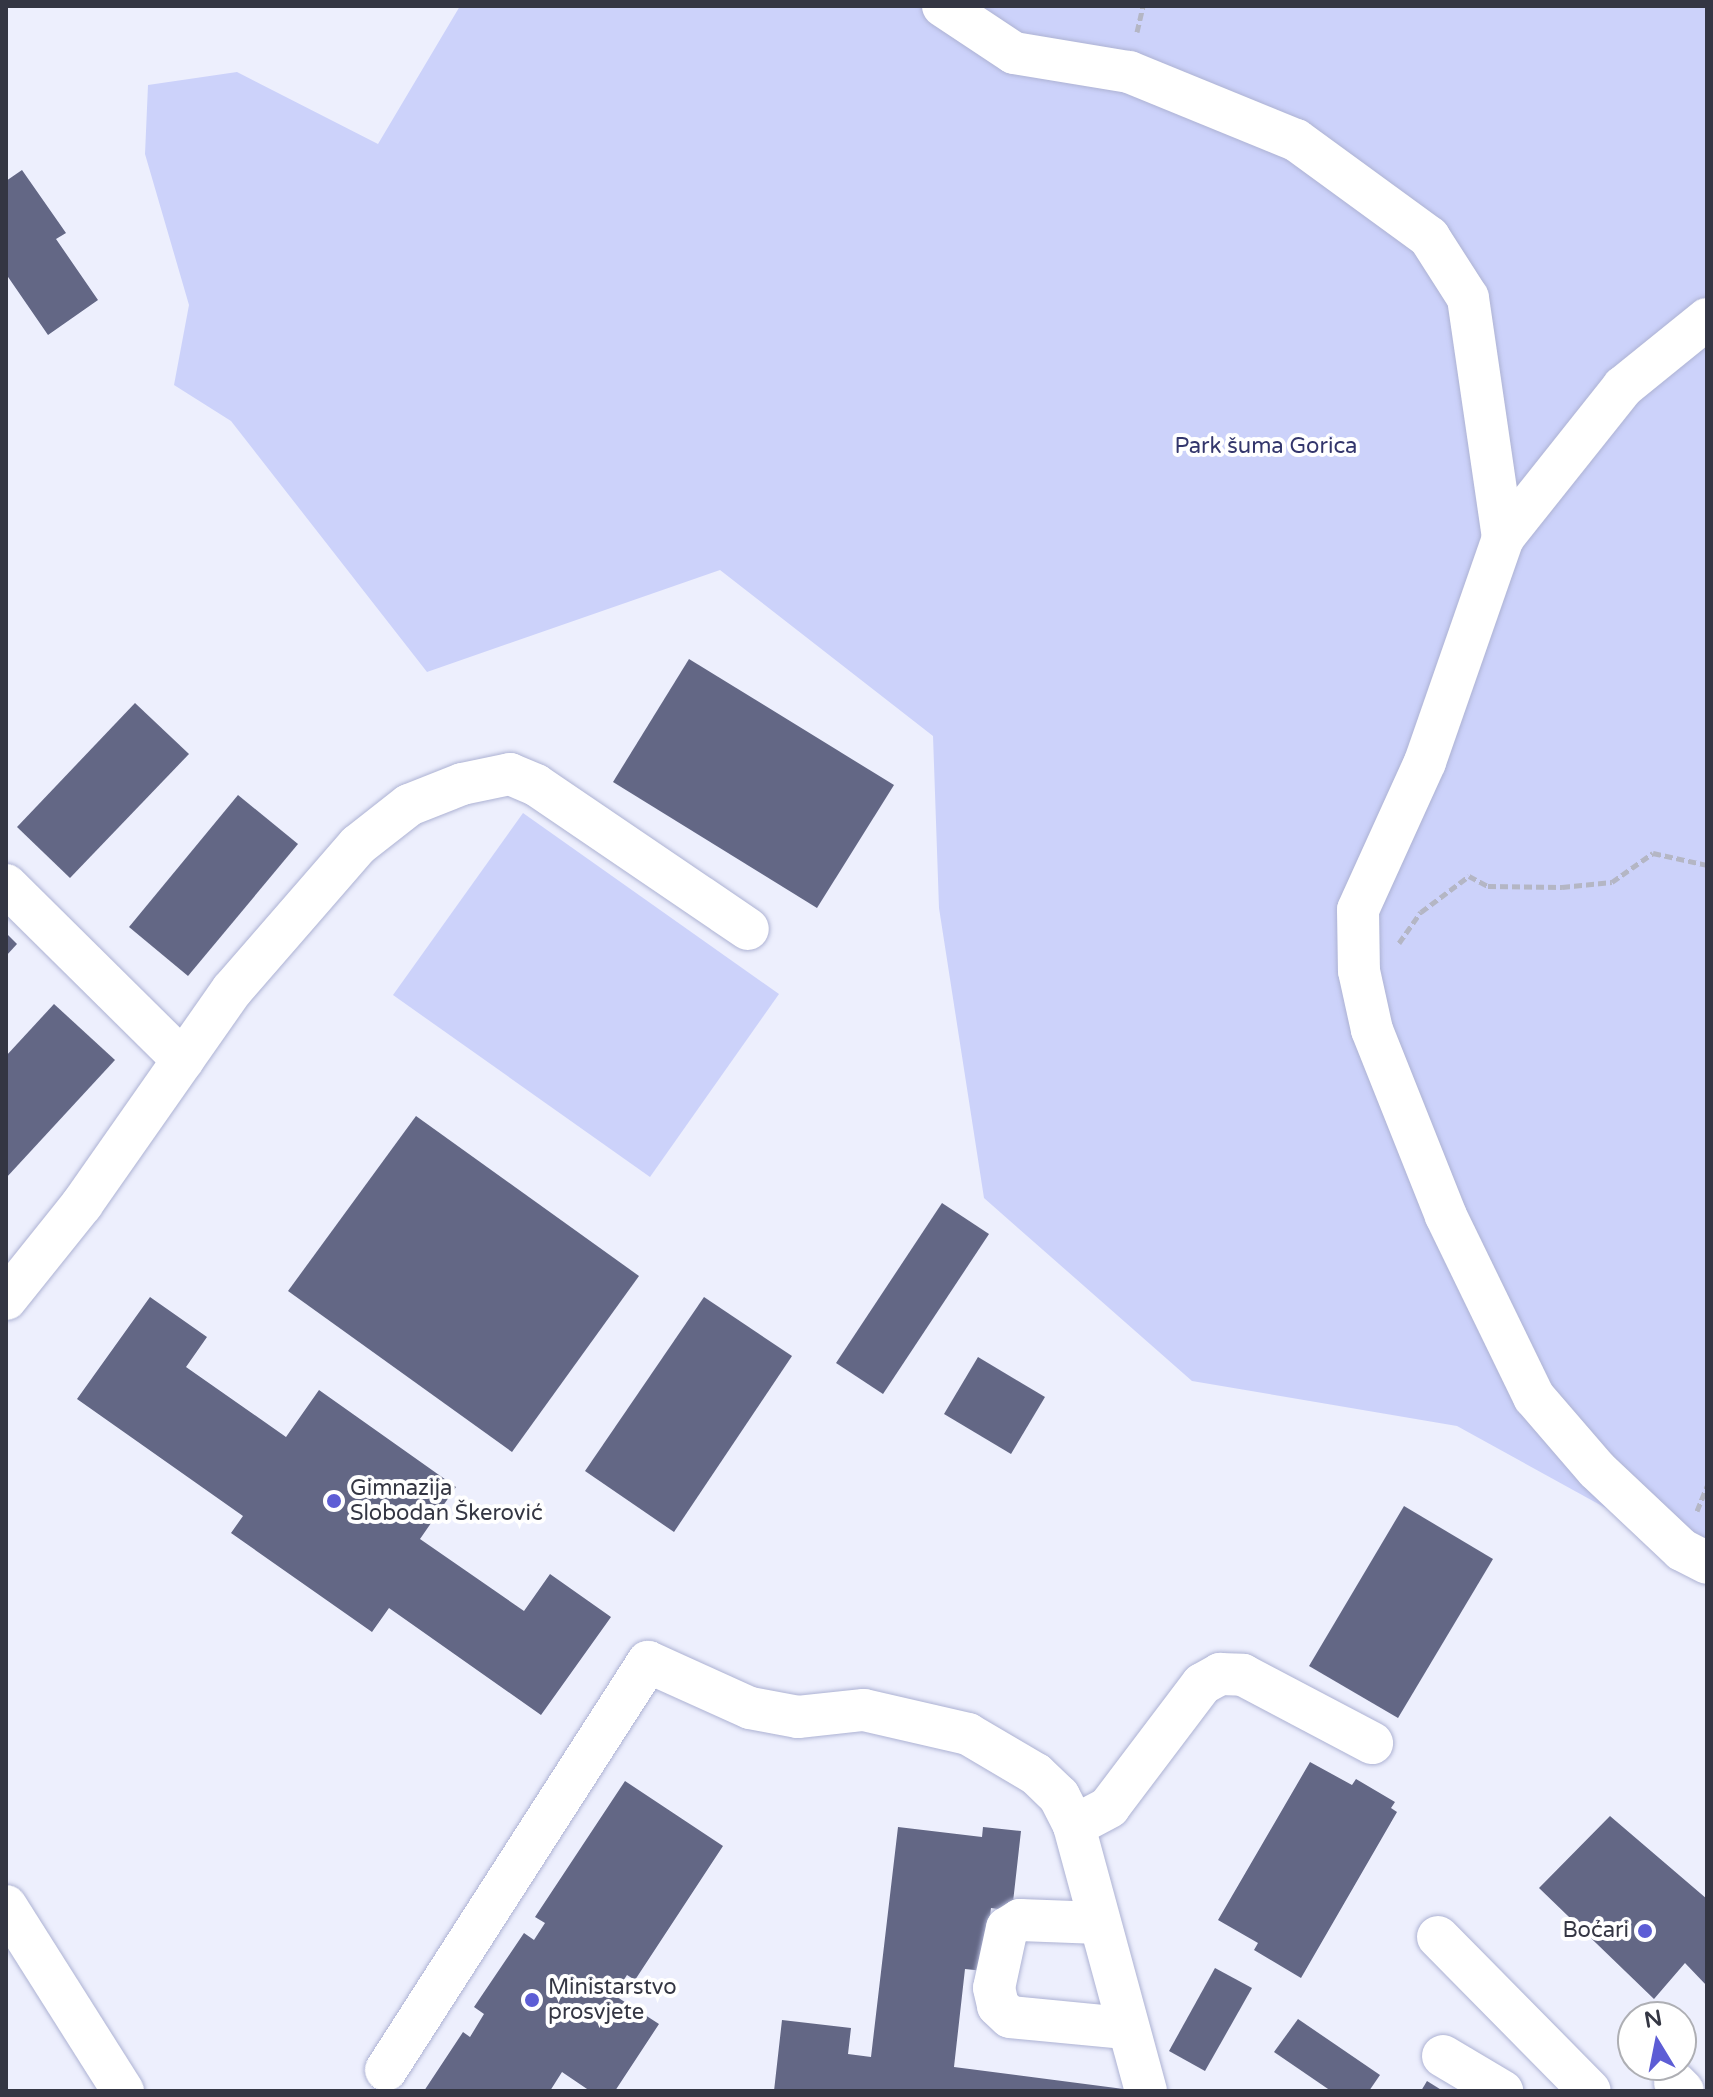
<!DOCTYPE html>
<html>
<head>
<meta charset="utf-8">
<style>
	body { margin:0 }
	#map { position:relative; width:1713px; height:2097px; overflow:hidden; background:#edeffd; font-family:"Varela Round",sans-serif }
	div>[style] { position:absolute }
	.green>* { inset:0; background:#ccd2fa }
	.building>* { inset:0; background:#636785 }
	.path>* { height:5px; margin-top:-2.5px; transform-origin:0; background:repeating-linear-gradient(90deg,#b4b6c4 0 8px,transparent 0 12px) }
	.roads { filter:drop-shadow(0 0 2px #adb2d3) drop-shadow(0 0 2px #adb2d3) }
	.minor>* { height:42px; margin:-21px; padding:0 21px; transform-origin:21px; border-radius:21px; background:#fff }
	.dots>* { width:22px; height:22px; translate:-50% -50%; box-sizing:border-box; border:4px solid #fff; border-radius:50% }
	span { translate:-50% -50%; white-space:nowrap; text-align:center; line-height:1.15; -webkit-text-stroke:8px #fff; paint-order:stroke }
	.park-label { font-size:22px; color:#33366c }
	.poi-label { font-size:22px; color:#343643 }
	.left { translate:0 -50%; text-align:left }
	.right { translate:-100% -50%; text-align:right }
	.frame { position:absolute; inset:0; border:8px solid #343643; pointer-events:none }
	.north { position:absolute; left:1617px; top:2001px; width:80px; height:80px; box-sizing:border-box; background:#fff; border:2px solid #aeafb4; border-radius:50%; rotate:350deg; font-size:22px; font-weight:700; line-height:32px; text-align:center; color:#343643 }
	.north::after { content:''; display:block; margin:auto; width:28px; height:36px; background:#5d5dd5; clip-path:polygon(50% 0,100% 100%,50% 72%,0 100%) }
</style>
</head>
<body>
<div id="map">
	<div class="green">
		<i style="clip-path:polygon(460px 6px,1707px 6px,1707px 1556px,1682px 1550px,1457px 1426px,1192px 1381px,984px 1198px,939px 908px,933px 736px,720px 570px,427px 672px,231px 421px,174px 385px,189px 305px,145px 154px,148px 85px,237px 72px,378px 144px)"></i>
		<i style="clip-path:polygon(523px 813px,779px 994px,650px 1177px,393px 995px)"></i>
	</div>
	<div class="building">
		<i style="clip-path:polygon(22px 170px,66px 233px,56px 239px,98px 300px,48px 335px,6px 274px,6px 181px)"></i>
		<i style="clip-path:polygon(689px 659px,894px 785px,817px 908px,613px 782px)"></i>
		<i style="clip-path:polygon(135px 703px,189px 754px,70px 878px,17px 827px)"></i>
		<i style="clip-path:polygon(238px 795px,298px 844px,188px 976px,129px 927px)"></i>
		<i style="clip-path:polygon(6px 933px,17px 944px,6px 956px)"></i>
		<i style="clip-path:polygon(54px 1004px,115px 1060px,6px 1178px,6px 1056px)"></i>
		<i style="clip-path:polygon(416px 1116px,639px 1276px,512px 1452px,288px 1291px)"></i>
		<i style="clip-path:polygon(942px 1203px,989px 1234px,883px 1394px,836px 1363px)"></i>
		<i style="clip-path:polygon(150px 1297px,207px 1337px,186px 1367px,286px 1437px,319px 1390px,456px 1487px,420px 1539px,524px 1611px,550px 1574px,611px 1617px,541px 1715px,389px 1608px,372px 1632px,231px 1533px,243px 1516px,77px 1399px)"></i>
		<i style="clip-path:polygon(704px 1297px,792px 1356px,674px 1532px,585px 1471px)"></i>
		<i style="clip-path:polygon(978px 1357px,1045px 1397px,1011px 1454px,944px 1414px)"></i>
		<i style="clip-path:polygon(1404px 1506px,1493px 1559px,1398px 1718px,1309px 1666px)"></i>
		<i style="clip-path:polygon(1310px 1762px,1352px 1785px,1356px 1779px,1395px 1802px,1391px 1808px,1397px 1812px,1301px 1978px,1254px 1950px,1258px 1943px,1218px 1920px)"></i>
		<i style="clip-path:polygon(625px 1781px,723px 1846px,635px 1980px,627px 1975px,614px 1995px,659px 2024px,615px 2091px,590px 2091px,562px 2072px,550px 2091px,424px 2091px,463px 2032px,470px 2037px,484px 2014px,474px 2007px,524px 1933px,534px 1940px,545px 1923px,535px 1917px)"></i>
		<i style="clip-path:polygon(1610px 1816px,1707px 1899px,1707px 1986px,1685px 1963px,1654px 1999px,1539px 1888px)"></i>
		<i style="clip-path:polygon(898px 1827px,982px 1837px,983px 1827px,1021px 1831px,1012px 1911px,991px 1908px,984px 1971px,965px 1969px,954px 2067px,1139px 2091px,774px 2091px,782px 2020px,851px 2028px,848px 2054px,871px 2057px)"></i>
		<i style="clip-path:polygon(1215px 1968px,1252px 1988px,1205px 2071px,1169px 2051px)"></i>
		<i style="clip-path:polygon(1298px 2019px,1380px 2075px,1369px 2091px,1331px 2091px,1274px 2052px)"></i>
		<i style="clip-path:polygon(1427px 2081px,1443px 2091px,1421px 2091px)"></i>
	</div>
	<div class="path">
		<i style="left:1137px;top:32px;width:27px;rotate:-77deg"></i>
		<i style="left:1399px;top:943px;width:38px;rotate:-55deg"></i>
		<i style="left:1421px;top:912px;width:60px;rotate:-36.9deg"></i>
		<i style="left:1469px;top:876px;width:21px;rotate:28deg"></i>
		<i style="left:1488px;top:886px;width:74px;rotate:0.8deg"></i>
		<i style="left:1562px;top:887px;width:50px;rotate:-5.7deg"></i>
		<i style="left:1612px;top:882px;width:50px;rotate:-35.3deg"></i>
		<i style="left:1653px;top:853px;width:55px;rotate:12.5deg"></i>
		<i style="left:1697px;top:1511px;width:27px;rotate:-68deg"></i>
	</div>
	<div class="roads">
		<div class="minor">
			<i style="left:943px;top:6px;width:85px;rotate:33.5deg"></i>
			<i style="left:1014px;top:53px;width:117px;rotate:9.4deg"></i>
			<i style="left:1129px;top:72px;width:180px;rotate:22.2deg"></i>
			<i style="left:1296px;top:140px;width:165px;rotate:36.1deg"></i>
			<i style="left:1429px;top:237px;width:72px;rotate:57.4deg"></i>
			<i style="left:1468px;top:298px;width:243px;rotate:81.7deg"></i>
			<i style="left:1707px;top:319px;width:108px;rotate:141deg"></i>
			<i style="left:1623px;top:387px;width:193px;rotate:128.5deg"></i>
			<i style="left:1503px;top:538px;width:237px;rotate:109.2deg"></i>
			<i style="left:1425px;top:762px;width:162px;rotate:114.4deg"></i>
			<i style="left:1358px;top:910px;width:61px;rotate:89.1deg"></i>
			<i style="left:1359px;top:971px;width:60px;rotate:77.6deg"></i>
			<i style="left:1372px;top:1030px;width:200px;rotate:68.3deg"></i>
			<i style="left:1446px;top:1216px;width:201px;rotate:64.1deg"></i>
			<i style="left:1534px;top:1397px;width:96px;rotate:49.2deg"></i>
			<i style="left:1597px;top:1470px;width:117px;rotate:43.3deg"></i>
			<i style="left:1682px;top:1550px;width:28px;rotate:27deg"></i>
			<i style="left:6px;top:885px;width:249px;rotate:44.7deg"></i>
			<i style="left:6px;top:1299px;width:122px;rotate:-51.3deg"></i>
			<i style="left:82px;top:1204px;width:261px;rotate:-55deg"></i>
			<i style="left:232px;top:990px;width:192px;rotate:-49deg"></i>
			<i style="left:358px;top:845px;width:65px;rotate:-38.1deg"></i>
			<i style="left:409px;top:805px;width:57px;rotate:-21.6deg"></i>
			<i style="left:462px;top:784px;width:49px;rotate:-11.8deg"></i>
			<i style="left:510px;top:774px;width:28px;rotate:23deg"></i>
			<i style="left:536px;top:785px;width:256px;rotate:34.2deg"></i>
			<i style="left:1074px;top:1826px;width:40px;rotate:-28deg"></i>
			<i style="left:1109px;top:1807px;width:154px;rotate:-52.9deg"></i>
			<i style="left:1202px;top:1684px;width:21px;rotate:-29deg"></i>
			<i style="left:1220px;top:1674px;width:23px;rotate:2deg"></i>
			<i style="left:1243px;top:1675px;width:146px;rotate:27.8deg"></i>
			<i style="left:6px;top:1906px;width:219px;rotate:57.7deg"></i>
			<i style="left:1099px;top:1923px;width:79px;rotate:-177.8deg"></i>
			<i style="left:1020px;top:1920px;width:15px;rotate:148deg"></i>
			<i style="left:1007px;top:1928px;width:61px;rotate:102.2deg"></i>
			<i style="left:994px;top:1988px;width:18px;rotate:77deg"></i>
			<i style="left:998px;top:2006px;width:16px;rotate:43deg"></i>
			<i style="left:1010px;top:2017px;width:116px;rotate:5.5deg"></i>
			<i style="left:1438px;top:1937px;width:216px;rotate:45.4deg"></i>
			<i style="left:1443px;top:2056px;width:69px;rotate:30.7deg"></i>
			<i style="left:386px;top:2070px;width:485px;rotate:-57.3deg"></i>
			<i style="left:648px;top:1662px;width:112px;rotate:24.3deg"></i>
			<i style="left:750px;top:1708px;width:49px;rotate:10.6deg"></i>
			<i style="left:798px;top:1717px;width:66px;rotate:-6.1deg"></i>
			<i style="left:864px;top:1710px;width:107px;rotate:13deg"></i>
			<i style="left:968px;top:1734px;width:79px;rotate:30.5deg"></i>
			<i style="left:1036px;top:1774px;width:32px;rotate:44deg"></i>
			<i style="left:1059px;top:1796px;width:34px;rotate:63deg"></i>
			<i style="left:1074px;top:1826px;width:275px;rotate:74.8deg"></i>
			<i style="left:1675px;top:2083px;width:11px;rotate:45deg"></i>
		</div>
	</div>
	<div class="dots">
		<i style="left:334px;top:1501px;background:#5d5dd5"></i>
		<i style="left:1645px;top:1931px;background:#5d5dd5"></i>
		<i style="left:532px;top:2000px;background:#5d5dd5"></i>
	</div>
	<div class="park-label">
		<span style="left:1266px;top:447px">Park šuma Gorica</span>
	</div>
	<div class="poi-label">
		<span class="left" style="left:350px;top:1501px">Gimnazija<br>Slobodan Škerović</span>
		<span class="right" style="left:1629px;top:1931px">Boćari</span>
		<span class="left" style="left:548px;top:2000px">Ministarstvo<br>prosvjete</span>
	</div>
	<div class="frame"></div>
	<div class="north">N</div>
</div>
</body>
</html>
